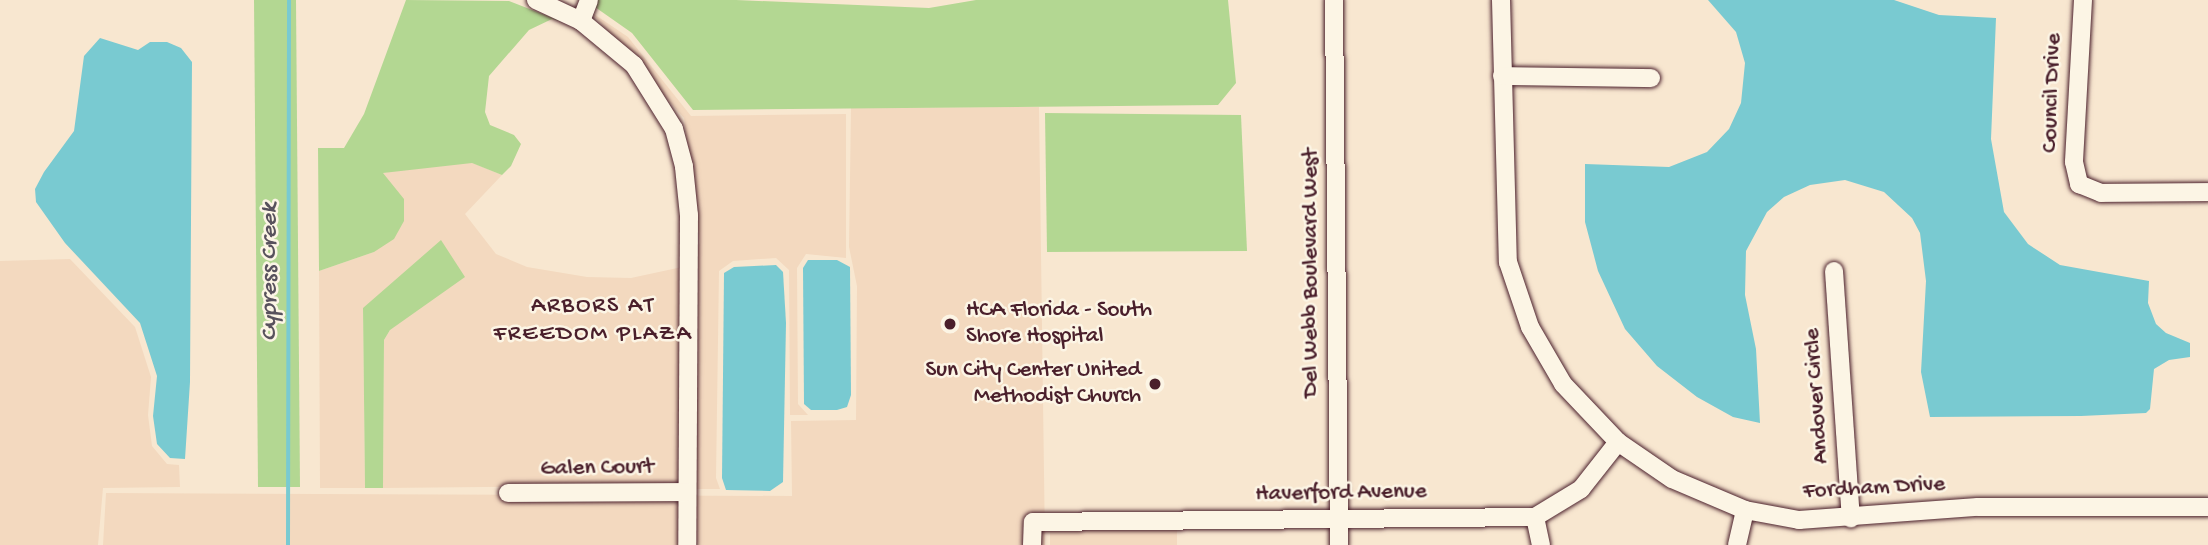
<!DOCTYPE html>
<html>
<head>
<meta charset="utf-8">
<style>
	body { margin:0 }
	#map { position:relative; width:2208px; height:545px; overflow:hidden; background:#f8e7d0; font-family:"Gochi Hand",sans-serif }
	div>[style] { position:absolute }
	.built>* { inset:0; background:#f3d9bf }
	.green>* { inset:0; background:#b3d792 }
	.water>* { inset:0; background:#79cad1 }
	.stream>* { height:3.5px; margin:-1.75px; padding:0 1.75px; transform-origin:1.75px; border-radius:1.75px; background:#79cad1 }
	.roads { filter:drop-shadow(0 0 2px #4a1f2b) drop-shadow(0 0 2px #4a1f2b) }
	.minor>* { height:18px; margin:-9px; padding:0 9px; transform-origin:9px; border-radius:9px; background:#fcf5e5 }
	.dots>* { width:19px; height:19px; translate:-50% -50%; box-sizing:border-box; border:4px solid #fcf5e5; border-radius:50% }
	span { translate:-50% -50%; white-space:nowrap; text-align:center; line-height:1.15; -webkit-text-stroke:5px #fcf5e5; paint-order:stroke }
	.street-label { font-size:23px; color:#4a1f2b }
	.poi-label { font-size:23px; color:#4a1f2b }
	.left { translate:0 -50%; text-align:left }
	.right { translate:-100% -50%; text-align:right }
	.water-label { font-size:24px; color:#58525d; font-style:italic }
	.neighbourhood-label { font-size:24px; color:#4a1f2b; letter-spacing:2px }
</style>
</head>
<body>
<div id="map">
	<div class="built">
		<i style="clip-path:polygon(591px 12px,628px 37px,691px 116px,846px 114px,846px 258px,806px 254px,797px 268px,798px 404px,808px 415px,790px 415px,789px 270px,776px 258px,733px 261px,719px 271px,716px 478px,720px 489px,692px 489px,695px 257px,700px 242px,684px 118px)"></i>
		<i style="clip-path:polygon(1039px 107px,1045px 545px,103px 545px,106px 493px,792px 496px,791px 421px,856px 420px,857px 286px,849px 247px,851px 108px)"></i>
		<i style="clip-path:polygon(443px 163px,473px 163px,502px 175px,465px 214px,496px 254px,527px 267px,587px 277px,631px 278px,682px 267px,679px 485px,383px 488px,384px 340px,390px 330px,363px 308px,365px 488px,320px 488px,319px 271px,374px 252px,382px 173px)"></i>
		<i style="clip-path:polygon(70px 259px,135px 327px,151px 377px,148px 415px,152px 446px,167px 464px,179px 465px,180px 487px,103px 488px,98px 545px,0 545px,0 261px)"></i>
		<i style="clip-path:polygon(1177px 527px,1177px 545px,1050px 545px,1050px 529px)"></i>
	</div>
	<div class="green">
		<i style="clip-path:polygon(254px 0,296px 0,300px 487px,258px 487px)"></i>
		<i style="clip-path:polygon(406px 0,509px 1px,563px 22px,552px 19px,529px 30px,489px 76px,485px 112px,490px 125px,514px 135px,521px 144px,511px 166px,502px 175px,472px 163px,383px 173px,404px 199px,404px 221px,394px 239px,374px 252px,319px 271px,318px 148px,344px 148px,364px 114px)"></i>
		<i style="clip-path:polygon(585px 0,736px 0,929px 8px,976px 0,1228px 0,1236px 83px,1218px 105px,693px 110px,632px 33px)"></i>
		<i style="clip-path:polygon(1045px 113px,1241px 115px,1247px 251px,1047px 252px)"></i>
		<i style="clip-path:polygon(441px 240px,465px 277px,390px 330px,384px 340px,383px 488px,365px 488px,363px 308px)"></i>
	</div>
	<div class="water">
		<i style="clip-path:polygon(1708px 0,1894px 0,1939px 15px,1996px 18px,1991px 139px,2004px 212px,2028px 244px,2060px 265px,2149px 281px,2148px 303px,2156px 324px,2166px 333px,2190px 343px,2190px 357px,2169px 360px,2154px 369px,2150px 409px,2146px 413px,2081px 416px,1930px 417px,1921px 372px,1926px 281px,1920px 233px,1912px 218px,1884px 192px,1845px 180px,1810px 185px,1784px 197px,1767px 212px,1746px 251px,1745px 295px,1756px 349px,1760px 423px,1733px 417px,1697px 397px,1657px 366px,1625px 329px,1598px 271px,1585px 222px,1585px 164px,1669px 167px,1707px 152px,1729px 129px,1741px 103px,1745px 63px,1736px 32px)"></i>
		<i style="clip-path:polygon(100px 38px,138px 50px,150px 42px,167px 42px,181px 48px,192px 62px,190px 382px,185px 459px,170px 458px,157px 444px,153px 416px,157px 376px,140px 323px,65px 243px,36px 202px,35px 189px,44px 172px,74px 131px,84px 56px)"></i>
		<i style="clip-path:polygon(808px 260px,837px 260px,850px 267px,851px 395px,847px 407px,837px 410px,811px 410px,804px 404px,803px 268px)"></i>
		<i style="clip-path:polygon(776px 265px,783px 272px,786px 323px,783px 482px,770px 491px,726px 490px,722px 478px,724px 273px,734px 267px)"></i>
	</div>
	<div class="stream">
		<i style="left:288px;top:545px;width:545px;rotate:-89.89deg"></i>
	</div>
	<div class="roads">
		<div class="minor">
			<i style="left:536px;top:0;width:50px;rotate:25deg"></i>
			<i style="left:581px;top:21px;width:69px;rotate:39.7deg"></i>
			<i style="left:634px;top:65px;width:75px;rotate:58deg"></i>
			<i style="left:674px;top:129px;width:39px;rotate:75deg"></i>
			<i style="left:684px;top:167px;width:48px;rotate:84.1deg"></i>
			<i style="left:689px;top:215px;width:330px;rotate:90.3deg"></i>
			<i style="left:1334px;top:0;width:545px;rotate:89.47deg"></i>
			<i style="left:1501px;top:0;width:262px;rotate:88.5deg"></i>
			<i style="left:1508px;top:262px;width:69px;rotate:71.3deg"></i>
			<i style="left:1530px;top:327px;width:66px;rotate:59.9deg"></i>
			<i style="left:1563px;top:384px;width:80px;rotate:46.5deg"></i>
			<i style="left:1618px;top:442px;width:65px;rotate:34.4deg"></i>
			<i style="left:1672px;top:479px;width:79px;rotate:23deg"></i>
			<i style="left:1745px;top:510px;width:55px;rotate:10.5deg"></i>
			<i style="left:1799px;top:520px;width:179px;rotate:-4.2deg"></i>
			<i style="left:1978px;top:507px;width:230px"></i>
			<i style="left:2083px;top:0;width:162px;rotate:93.2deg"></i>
			<i style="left:2074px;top:162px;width:23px;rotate:77deg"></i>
			<i style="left:2079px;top:184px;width:24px;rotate:22deg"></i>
			<i style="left:2101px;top:193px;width:107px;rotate:-0.5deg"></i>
			<i style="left:581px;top:21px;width:22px;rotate:-69deg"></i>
			<i style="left:1502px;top:76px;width:149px;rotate:0.8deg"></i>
			<i style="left:1834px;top:271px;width:248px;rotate:86.1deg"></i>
			<i style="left:508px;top:493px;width:178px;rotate:-0.3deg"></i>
			<i style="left:1535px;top:517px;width:29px;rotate:78deg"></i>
			<i style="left:1032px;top:545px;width:23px;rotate:-88deg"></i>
			<i style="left:1033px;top:522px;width:502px;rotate:-0.57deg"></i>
			<i style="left:1535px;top:517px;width:54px;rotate:-31.3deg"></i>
			<i style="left:1581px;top:489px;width:60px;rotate:-51.8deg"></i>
			<i style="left:1737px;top:545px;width:36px;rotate:-77deg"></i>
		</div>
	</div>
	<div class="dots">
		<i style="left:950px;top:324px;background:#4a1f2b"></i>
		<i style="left:1155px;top:384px;background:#4a1f2b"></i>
	</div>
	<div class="street-label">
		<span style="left:2053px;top:93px;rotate:-88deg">Council Drive</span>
		<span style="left:1312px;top:273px;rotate:-90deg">Del Webb Boulevard West</span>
		<span style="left:1818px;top:396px;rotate:-94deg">Andover Circle</span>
		<span style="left:597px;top:469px;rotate:-1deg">Galen Court</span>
		<span style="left:1874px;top:489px;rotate:-3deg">Fordham Drive</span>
		<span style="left:1341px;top:494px;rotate:-1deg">Haverford Avenue</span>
	</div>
	<div class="poi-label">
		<span class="left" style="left:966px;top:324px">HCA Florida - South<br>Shore Hospital</span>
		<span class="right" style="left:1141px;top:384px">Sun City Center United<br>Methodist Church</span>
	</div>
	<div class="water-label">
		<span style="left:271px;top:272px;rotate:-90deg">Cypress Creek</span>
	</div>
	<div class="neighbourhood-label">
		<span style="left:593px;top:321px">ARBORS AT<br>FREEDOM PLAZA</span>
	</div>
</div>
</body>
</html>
